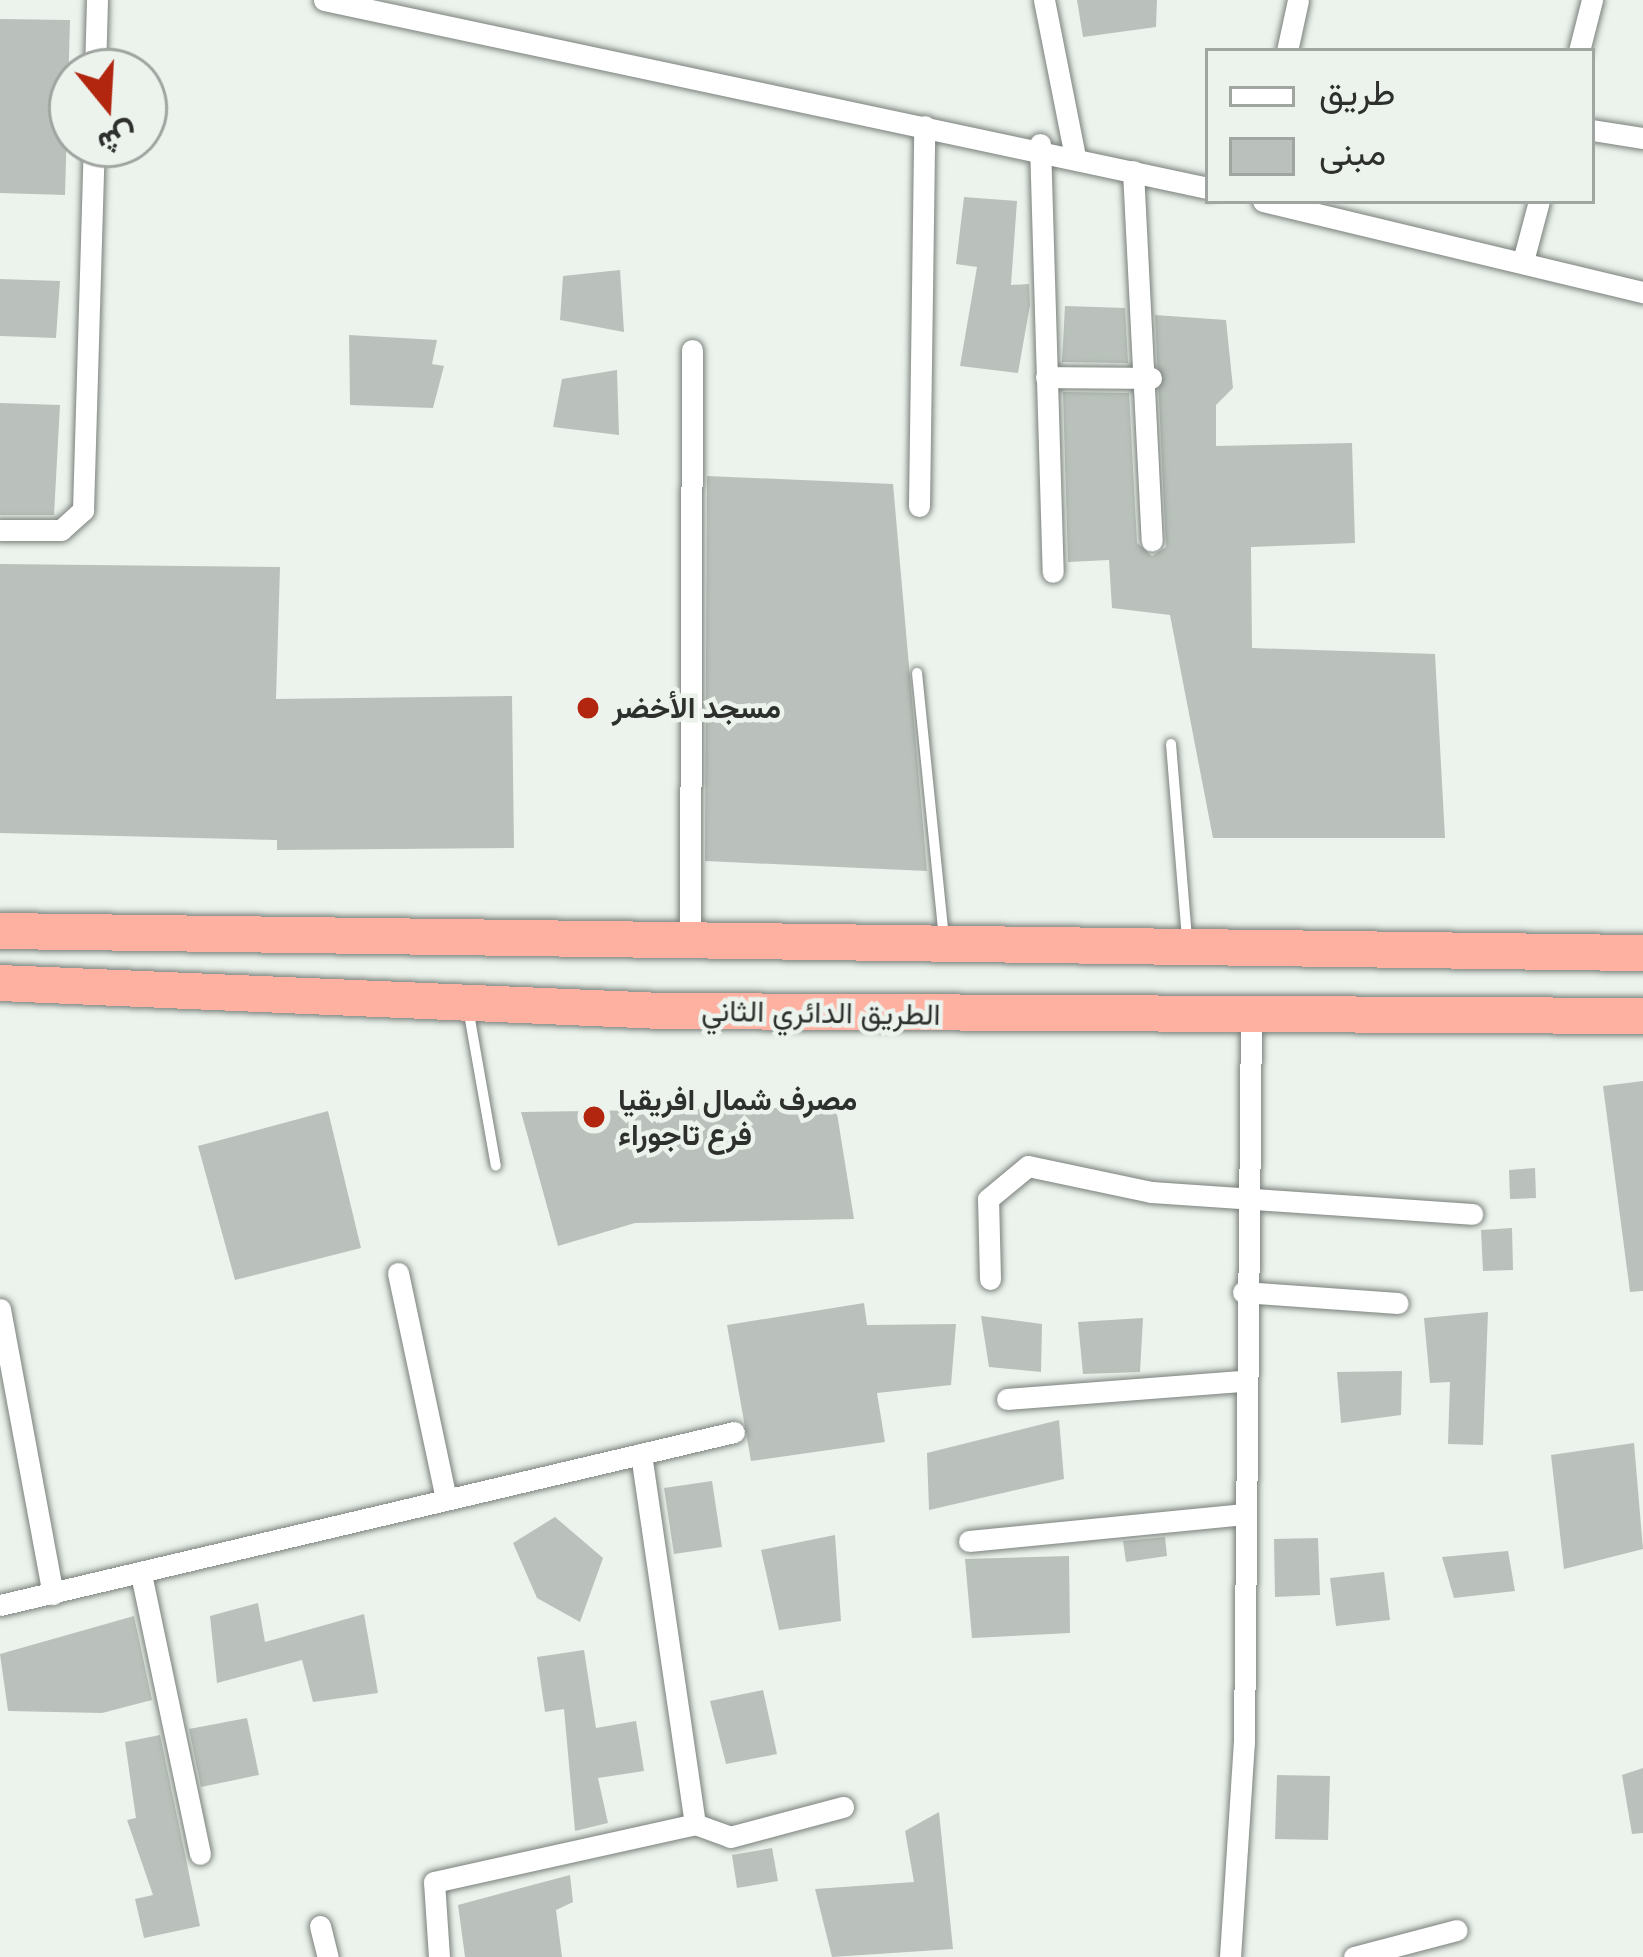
<!DOCTYPE html>
<html>
<head>
<meta charset="utf-8">
<style>
	body { margin:0 }
	#map { position:relative; width:1643px; height:1957px; overflow:hidden; background:#ecf3ed; font-family:"DM Sans",Vazirmatn,sans-serif }
	div>[style] { position:absolute }
	.building>* { inset:0; background:#bac1bc }
	.roads { filter:drop-shadow(0 0 3px #7a807b) drop-shadow(0 0 3px #7a807b) }
	.lane>* { height:10px; margin:-5px; padding:0 5px; transform-origin:5px; border-radius:5px; background:#fff }
	.street>* { height:21px; margin:-10.5px; padding:0 10.5px; transform-origin:10.5px; border-radius:10.5px; background:#fff }
	.highway>* { height:36px; margin:-18px; padding:0 18px; transform-origin:18px; border-radius:18px; background:#feb0a1 }
	.dots>* { width:33px; height:33px; translate:-50% -50%; box-sizing:border-box; border:6px solid #ecf3ed; border-radius:50% }
	span { translate:-50% -50%; white-space:nowrap; text-align:center; line-height:1.15; -webkit-text-stroke:9px #ecf3ed; paint-order:stroke }
	.poi-label { font-size:30px; color:#2e302e; font-weight:700 }
	.left { translate:0 -50%; text-align:left }
	.street-label { font-size:30px; color:#2e302e }
	.legend { position:absolute; left:1205px; top:48px; width:390px; height:156px; box-sizing:border-box; background:#ecf3ed; border:3px solid #a0a5a1; margin:0; padding:15px 21px; list-style:none; font-size:36px; color:#2e302e }
	.legend li { display:flex; align-items:center; gap:24px; height:60px }
	.legend b { width:60px; border:3px solid #a0a5a1 }
	.north { position:absolute; left:48px; top:48px; width:120px; height:120px; box-sizing:border-box; background:#ecf3ed; border:3px solid #a0a5a1; border-radius:50%; rotate:162deg; font-size:33px; font-weight:700; line-height:48px; text-align:center; color:#2e302e }
	.north::after { content:''; display:block; margin:auto; width:42px; height:54px; background:#b2250f; clip-path:polygon(50% 0,100% 100%,50% 72%,0 100%) }
</style>
</head>
<body>
<div id="map">
	<div class="building">
		<i style="clip-path:polygon(1077px 0,1157px 0,1156px 27px,1083px 37px)"></i>
		<i style="clip-path:polygon(0 19px,70px 20px,65px 195px,0 193px)"></i>
		<i style="clip-path:polygon(964px 197px,1017px 201px,1011px 285px,1029px 284px,1030px 305px,1018px 373px,960px 366px,977px 267px,956px 264px)"></i>
		<i style="clip-path:polygon(620px 270px,624px 332px,560px 320px,563px 276px)"></i>
		<i style="clip-path:polygon(0 279px,60px 281px,56px 338px,0 336px)"></i>
		<i style="clip-path:polygon(1065px 306px,1125px 308px,1128px 363px,1062px 362px)"></i>
		<i style="clip-path:polygon(1155px 315px,1226px 320px,1233px 388px,1216px 405px,1216px 446px,1352px 443px,1355px 543px,1251px 547px,1252px 648px,1435px 654px,1445px 838px,1213px 838px,1170px 615px,1112px 608px,1109px 560px,1068px 562px,1063px 392px,1129px 393px,1137px 543px,1152px 556px,1166px 547px)"></i>
		<i style="clip-path:polygon(349px 335px,437px 340px,432px 364px,444px 366px,433px 408px,350px 405px)"></i>
		<i style="clip-path:polygon(617px 370px,619px 435px,553px 427px,562px 379px)"></i>
		<i style="clip-path:polygon(0 403px,60px 405px,54px 515px,0 515px)"></i>
		<i style="clip-path:polygon(707px 476px,893px 484px,927px 871px,705px 861px)"></i>
		<i style="clip-path:polygon(0 564px,280px 567px,276px 699px,512px 696px,514px 848px,277px 850px,277px 840px,0 833px)"></i>
		<i style="clip-path:polygon(1643px 1081px,1643px 1291px,1630px 1292px,1603px 1086px)"></i>
		<i style="clip-path:polygon(836px 1107px,854px 1219px,635px 1223px,558px 1246px,521px 1112px)"></i>
		<i style="clip-path:polygon(328px 1111px,361px 1248px,235px 1280px,198px 1146px)"></i>
		<i style="clip-path:polygon(1535px 1168px,1536px 1198px,1510px 1199px,1509px 1170px)"></i>
		<i style="clip-path:polygon(1512px 1228px,1513px 1270px,1483px 1271px,1481px 1230px)"></i>
		<i style="clip-path:polygon(864px 1303px,867px 1325px,956px 1324px,951px 1385px,877px 1393px,885px 1442px,751px 1461px,727px 1325px)"></i>
		<i style="clip-path:polygon(1488px 1312px,1483px 1445px,1448px 1444px,1450px 1382px,1430px 1383px,1424px 1318px)"></i>
		<i style="clip-path:polygon(981px 1316px,1042px 1324px,1041px 1372px,989px 1367px)"></i>
		<i style="clip-path:polygon(1143px 1318px,1140px 1372px,1083px 1374px,1078px 1322px)"></i>
		<i style="clip-path:polygon(1402px 1371px,1401px 1415px,1341px 1423px,1337px 1372px)"></i>
		<i style="clip-path:polygon(1059px 1420px,1064px 1479px,929px 1510px,927px 1453px)"></i>
		<i style="clip-path:polygon(1634px 1443px,1643px 1549px,1564px 1569px,1551px 1455px)"></i>
		<i style="clip-path:polygon(712px 1481px,722px 1547px,674px 1554px,664px 1488px)"></i>
		<i style="clip-path:polygon(555px 1517px,603px 1558px,580px 1622px,537px 1598px,513px 1543px)"></i>
		<i style="clip-path:polygon(835px 1535px,841px 1621px,779px 1630px,761px 1550px)"></i>
		<i style="clip-path:polygon(1165px 1537px,1167px 1556px,1126px 1562px,1123px 1541px)"></i>
		<i style="clip-path:polygon(1318px 1538px,1320px 1595px,1275px 1597px,1274px 1539px)"></i>
		<i style="clip-path:polygon(1508px 1551px,1515px 1591px,1454px 1598px,1442px 1557px)"></i>
		<i style="clip-path:polygon(1069px 1556px,1070px 1633px,972px 1638px,965px 1559px)"></i>
		<i style="clip-path:polygon(1384px 1572px,1390px 1620px,1336px 1626px,1330px 1578px)"></i>
		<i style="clip-path:polygon(258px 1603px,265px 1642px,364px 1614px,378px 1693px,313px 1702px,302px 1660px,217px 1683px,210px 1616px)"></i>
		<i style="clip-path:polygon(134px 1616px,152px 1700px,102px 1713px,8px 1711px,0 1654px)"></i>
		<i style="clip-path:polygon(584px 1650px,596px 1728px,636px 1721px,644px 1771px,598px 1778px,608px 1823px,575px 1831px,564px 1709px,545px 1712px,537px 1657px)"></i>
		<i style="clip-path:polygon(763px 1690px,777px 1754px,726px 1764px,710px 1701px)"></i>
		<i style="clip-path:polygon(247px 1718px,259px 1775px,201px 1787px,189px 1729px)"></i>
		<i style="clip-path:polygon(160px 1735px,200px 1926px,144px 1938px,135px 1899px,153px 1895px,127px 1820px,136px 1818px,125px 1742px)"></i>
		<i style="clip-path:polygon(1643px 1768px,1643px 1833px,1632px 1834px,1622px 1775px)"></i>
		<i style="clip-path:polygon(1277px 1775px,1330px 1776px,1328px 1840px,1275px 1839px)"></i>
		<i style="clip-path:polygon(939px 1812px,953px 1949px,832px 1957px,815px 1889px,914px 1882px,905px 1831px)"></i>
		<i style="clip-path:polygon(772px 1848px,778px 1881px,737px 1888px,732px 1855px)"></i>
		<i style="clip-path:polygon(570px 1875px,573px 1902px,556px 1910px,562px 1957px,465px 1957px,458px 1905px)"></i>
	</div>
	<div class="roads">
		<div class="lane">
			<i style="left:917px;top:673px;width:266px;rotate:84.2deg"></i>
			<i style="left:1171px;top:744px;width:195px;rotate:85.3deg"></i>
			<i style="left:468px;top:1008px;width:160px;rotate:80deg"></i>
		</div>
		<div class="street">
			<i style="left:324px;top:0;width:904px;rotate:12.01deg"></i>
			<i style="left:1044px;top:0;width:160px;rotate:78.8deg"></i>
			<i style="left:1287px;top:51px;width:52px;rotate:-77.8deg"></i>
			<i style="left:1579px;top:51px;width:53px;rotate:-75.7deg"></i>
			<i style="left:95px;top:72px;width:72px;rotate:-88.4deg"></i>
			<i style="left:1592px;top:130px;width:52px;rotate:8.9deg"></i>
			<i style="left:1040px;top:144px;width:428px;rotate:88.3deg"></i>
			<i style="left:1133px;top:171px;width:370px;rotate:87.1deg"></i>
			<i style="left:1263px;top:201px;width:391px;rotate:13.5deg"></i>
			<i style="left:1523px;top:261px;width:62px;rotate:-75.1deg"></i>
			<i style="left:1046px;top:377px;width:105px;rotate:0.5deg"></i>
			<i style="left:919px;top:506px;width:380px;rotate:-89.2deg"></i>
			<i style="left:0;top:530px;width:61px"></i>
			<i style="left:61px;top:530px;width:30px;rotate:-42deg"></i>
			<i style="left:83px;top:510px;width:366px;rotate:-88.3deg"></i>
			<i style="left:690px;top:944px;width:594px;rotate:-89.81deg"></i>
			<i style="left:398px;top:1273px;width:227px;rotate:78deg"></i>
			<i style="left:990px;top:1279px;width:80px;rotate:-91.4deg"></i>
			<i style="left:988px;top:1199px;width:52px;rotate:-39.5deg"></i>
			<i style="left:1028px;top:1166px;width:126px;rotate:11.9deg"></i>
			<i style="left:1151px;top:1192px;width:322px;rotate:3.9deg"></i>
			<i style="left:1243px;top:1292px;width:155px;rotate:4.1deg"></i>
			<i style="left:0;top:1309px;width:290px;rotate:79.5deg"></i>
			<i style="left:1007px;top:1399px;width:237px;rotate:-4.4deg"></i>
			<i style="left:641px;top:1454px;width:374px;rotate:81.7deg"></i>
			<i style="left:695px;top:1824px;width:37px;rotate:20deg"></i>
			<i style="left:730px;top:1837px;width:117px;rotate:-14.9deg"></i>
			<i style="left:969px;top:1541px;width:274px;rotate:-5.6deg"></i>
			<i style="left:141px;top:1574px;width:286px;rotate:78.1deg"></i>
			<i style="left:0;top:1605px;width:754px;rotate:-13.26deg"></i>
			<i style="left:320px;top:1926px;width:32px;rotate:76deg"></i>
			<i style="left:439px;top:1957px;width:75px;rotate:-93.8deg"></i>
			<i style="left:434px;top:1882px;width:267px;rotate:-12.5deg"></i>
			<i style="left:1230px;top:1957px;width:214px;rotate:-86.3deg"></i>
			<i style="left:1244px;top:1743px;width:726px;rotate:-89.45deg"></i>
			<i style="left:1354px;top:1957px;width:106px;rotate:-14.7deg"></i>
		</div>
		<div class="highway">
			<i style="left:0;top:931px;width:1643px;rotate:0.77deg"></i>
			<i style="left:0;top:983px;width:663px;rotate:2.42deg"></i>
			<i style="left:662px;top:1011px;width:981px;rotate:0.29deg"></i>
		</div>
	</div>
	<div class="dots">
		<i style="left:588px;top:708px;background:#b2250f"></i>
		<i style="left:594px;top:1117px;background:#b2250f"></i>
	</div>
	<div class="poi-label">
		<span class="left" style="left:612px;top:708px">مسجد الأخضر</span>
		<span class="left" style="left:618px;top:1117px">مصرف شمال افريقيا<br>فرع تاجوراء</span>
	</div>
	<div class="street-label">
		<span style="left:821px;top:1013px;rotate:1deg">الطريق الدائري الثاني</span>
	</div>
	<ul class="legend">
	<li><b style="height:15px;background:#fff"></b>طريق</li>
	<li><b style="height:33px;background:#bac1bc"></b>مبنى</li>
	</ul>
	<div class="north">ش</div>
</div>
</body>
</html>
